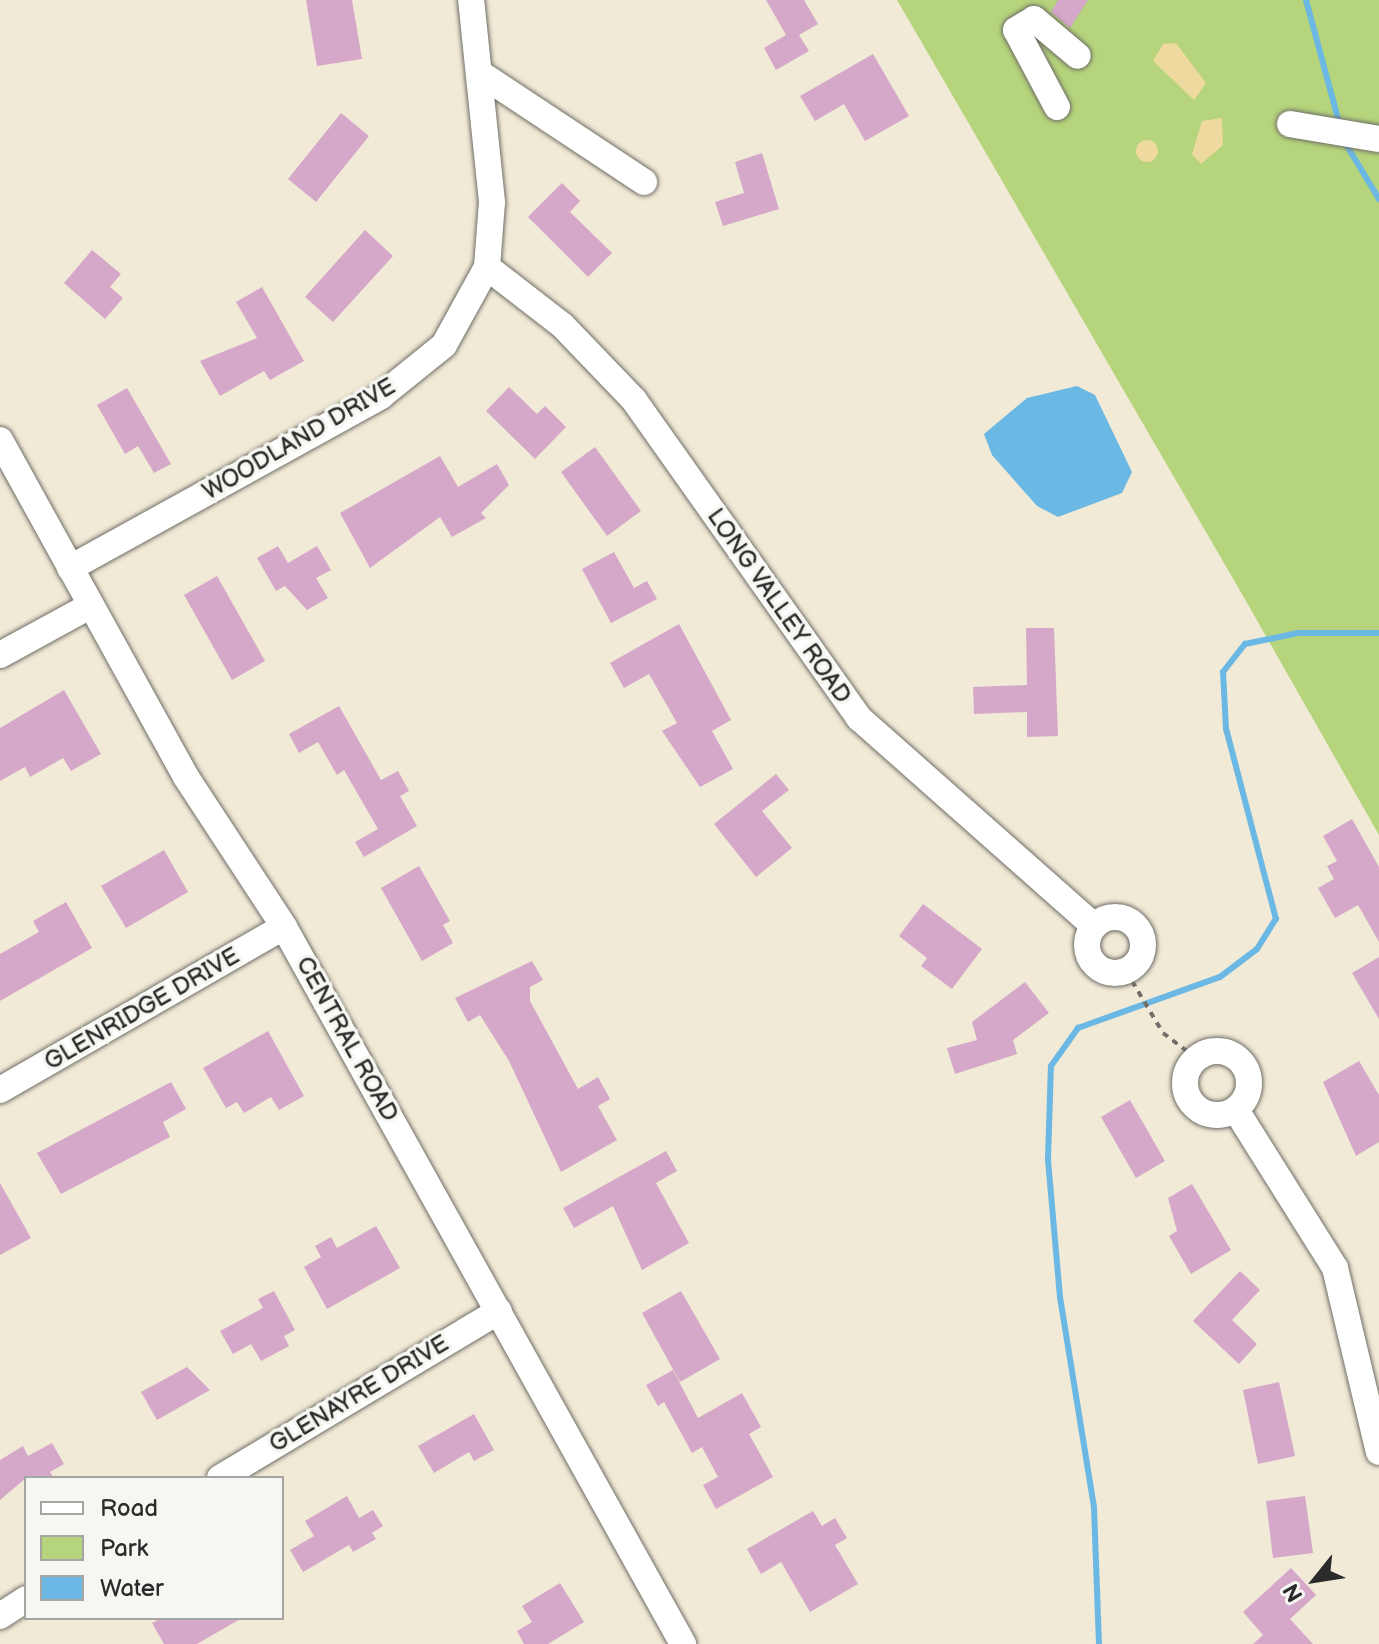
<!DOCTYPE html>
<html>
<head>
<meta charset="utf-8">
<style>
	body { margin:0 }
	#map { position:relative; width:1379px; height:1644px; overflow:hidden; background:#f1ead6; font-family:"Balsamiq Sans",sans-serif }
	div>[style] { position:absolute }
	.green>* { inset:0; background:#b5d47b }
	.sand>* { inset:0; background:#eeda9e }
	.round { border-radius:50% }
	.water>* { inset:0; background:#6bb8e4 }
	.stream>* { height:6px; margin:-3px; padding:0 3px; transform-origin:3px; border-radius:3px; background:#6bb8e4 }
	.building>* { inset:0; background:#d5a8c9 }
	.path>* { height:4px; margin-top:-2px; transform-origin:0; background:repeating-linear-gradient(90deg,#706e67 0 6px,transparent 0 12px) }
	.roads { filter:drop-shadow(0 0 2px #706e67) drop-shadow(0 0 2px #706e67) }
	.minor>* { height:26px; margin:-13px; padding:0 13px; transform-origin:13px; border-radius:13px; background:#fff }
	.minor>.ring { margin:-13px; padding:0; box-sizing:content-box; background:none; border:26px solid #fff; border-radius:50% }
	span { translate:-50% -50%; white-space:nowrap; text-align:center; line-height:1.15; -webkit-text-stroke:7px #f6f6f2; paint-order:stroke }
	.street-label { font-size:24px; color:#2b2b2b }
	.legend { position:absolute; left:24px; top:1476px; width:260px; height:144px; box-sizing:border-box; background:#f6f6f2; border:2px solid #a5a5a2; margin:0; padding:10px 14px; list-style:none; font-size:24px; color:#2b2b2b }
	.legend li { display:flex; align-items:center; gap:16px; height:40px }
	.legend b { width:40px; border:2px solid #a5a5a2 }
	.north { position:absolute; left:1275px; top:1540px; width:80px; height:80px; -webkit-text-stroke:6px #f6f6f2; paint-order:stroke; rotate:240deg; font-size:22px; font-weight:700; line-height:32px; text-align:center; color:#2b2b2b }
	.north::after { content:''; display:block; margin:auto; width:28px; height:36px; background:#2b2b2b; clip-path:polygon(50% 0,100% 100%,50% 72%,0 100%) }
</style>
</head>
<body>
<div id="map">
	<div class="green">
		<i style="clip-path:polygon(897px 0,1379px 0,1379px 835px,1246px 601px)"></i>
	</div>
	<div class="sand">
		<i style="clip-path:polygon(1176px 43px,1206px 83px,1194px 100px,1153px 61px,1163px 44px)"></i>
		<i style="clip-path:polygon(1222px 118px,1223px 145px,1201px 164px,1192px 154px,1202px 121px)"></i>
		<i class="round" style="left:1136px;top:140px;width:22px;height:22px"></i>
	</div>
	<div class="water">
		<i style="clip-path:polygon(1077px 386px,1095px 395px,1132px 472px,1122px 493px,1058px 517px,1037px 506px,992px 455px,984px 434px,1027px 398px)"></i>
	</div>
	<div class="stream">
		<i style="left:1306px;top:0;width:131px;rotate:74.9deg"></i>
		<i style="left:1344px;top:141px;width:68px;rotate:58.9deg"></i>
		<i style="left:1099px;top:1644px;width:137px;rotate:-92.1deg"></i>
		<i style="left:1094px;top:1507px;width:213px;rotate:-99.2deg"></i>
		<i style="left:1060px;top:1297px;width:139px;rotate:-95deg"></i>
		<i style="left:1048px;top:1159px;width:93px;rotate:-88.2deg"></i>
		<i style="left:1051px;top:1066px;width:47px;rotate:-54.6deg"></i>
		<i style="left:1078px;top:1028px;width:151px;rotate:-19.8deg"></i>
		<i style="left:1220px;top:977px;width:46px;rotate:-37.1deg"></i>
		<i style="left:1257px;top:949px;width:36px;rotate:-58deg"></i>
		<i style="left:1276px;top:919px;width:196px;rotate:-104.7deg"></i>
		<i style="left:1226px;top:729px;width:57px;rotate:-93deg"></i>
		<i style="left:1223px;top:672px;width:36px;rotate:-52deg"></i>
		<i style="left:1245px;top:644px;width:54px;rotate:-11.7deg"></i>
		<i style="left:1298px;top:633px;width:81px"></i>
	</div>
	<div class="building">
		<i style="clip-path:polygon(306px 0,352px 0,362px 59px,317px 66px)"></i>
		<i style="clip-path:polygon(766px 0,804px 0,818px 24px,799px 35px,809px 51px,776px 70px,764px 48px,786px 35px)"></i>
		<i style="clip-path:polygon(1058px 0,1088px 0,1070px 28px,1051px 12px)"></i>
		<i style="clip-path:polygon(873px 54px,909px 116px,865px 141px,844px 104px,815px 121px,800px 96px)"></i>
		<i style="clip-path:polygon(341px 113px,369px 136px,316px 202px,288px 179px)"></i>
		<i style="clip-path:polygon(762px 153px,779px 209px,723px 226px,715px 202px,744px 193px,735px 162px)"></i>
		<i style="clip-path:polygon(562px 183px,580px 201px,570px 212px,612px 253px,588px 277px,528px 217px)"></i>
		<i style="clip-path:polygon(365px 230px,393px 256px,333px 322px,305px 297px)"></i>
		<i style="clip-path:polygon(92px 250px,121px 274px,110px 287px,123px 298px,105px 319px,64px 283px)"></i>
		<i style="clip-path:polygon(262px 287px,304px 361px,270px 380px,264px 371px,220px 396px,200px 361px,257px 338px,236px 302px)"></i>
		<i style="clip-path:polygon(509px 387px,537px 414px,545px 406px,566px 427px,535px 459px,486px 411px)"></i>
		<i style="clip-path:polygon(127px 388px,171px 464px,154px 473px,138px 446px,125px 454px,97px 405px)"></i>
		<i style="clip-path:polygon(595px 447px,641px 511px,607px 536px,561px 472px)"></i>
		<i style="clip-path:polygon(440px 456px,458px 487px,497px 464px,509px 485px,481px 513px,486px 518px,452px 537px,440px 517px,370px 568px,340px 513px)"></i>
		<i style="clip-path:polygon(278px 546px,288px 563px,317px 546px,331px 570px,316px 578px,328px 598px,307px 610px,285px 586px,276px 591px,257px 558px)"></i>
		<i style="clip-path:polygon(614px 552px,634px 588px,647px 581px,657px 599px,611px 623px,582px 569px)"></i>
		<i style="clip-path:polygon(217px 576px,265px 661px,232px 680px,184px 595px)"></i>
		<i style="clip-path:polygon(679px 624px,731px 720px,712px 731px,733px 769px,700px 787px,662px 731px,677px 723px,649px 674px,624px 688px,610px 663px)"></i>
		<i style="clip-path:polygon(1026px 628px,1054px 628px,1058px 736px,1027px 737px,1027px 712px,974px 714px,973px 687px,1027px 685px)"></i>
		<i style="clip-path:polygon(64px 690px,101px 754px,71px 771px,63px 758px,30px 777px,25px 767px,0 781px,0 728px)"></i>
		<i style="clip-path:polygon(339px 706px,381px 780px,398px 771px,409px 791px,400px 796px,417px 826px,364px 857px,355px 842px,378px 829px,344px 770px,337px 775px,318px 742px,299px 753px,289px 734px)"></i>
		<i style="clip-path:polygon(776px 774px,789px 790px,762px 811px,792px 848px,756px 877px,714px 824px)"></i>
		<i style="clip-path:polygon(1352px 819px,1379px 867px,1379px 942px,1358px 905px,1335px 918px,1318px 888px,1334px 879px,1327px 866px,1337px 861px,1323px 836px)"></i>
		<i style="clip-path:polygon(164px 850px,188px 892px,126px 928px,101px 886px)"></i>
		<i style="clip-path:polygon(419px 866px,450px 921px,443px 925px,453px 943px,422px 961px,381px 888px)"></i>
		<i style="clip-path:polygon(66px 902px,92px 948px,0 1001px,0 954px,39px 932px,33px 921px)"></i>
		<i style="clip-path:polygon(923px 904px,982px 949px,952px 989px,921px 966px,927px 958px,899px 936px)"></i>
		<i style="clip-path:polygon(1379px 957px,1379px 1019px,1352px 973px)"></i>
		<i style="clip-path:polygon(532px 961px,543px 980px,530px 987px,530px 1001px,578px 1089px,598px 1077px,610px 1099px,598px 1106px,617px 1140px,561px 1172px,509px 1061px,480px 1015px,468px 1022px,455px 998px)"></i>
		<i style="clip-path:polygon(1025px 982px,1049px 1013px,1013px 1040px,1017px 1054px,955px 1074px,947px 1048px,977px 1040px,972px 1022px)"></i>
		<i style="clip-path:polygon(268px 1031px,304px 1096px,279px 1110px,271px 1097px,244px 1113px,237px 1102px,226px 1108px,203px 1068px)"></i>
		<i style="clip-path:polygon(1359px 1061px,1379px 1095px,1379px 1142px,1356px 1156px,1323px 1082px)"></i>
		<i style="clip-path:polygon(171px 1082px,186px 1109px,163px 1122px,170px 1137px,61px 1194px,37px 1153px)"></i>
		<i style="clip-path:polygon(1130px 1100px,1165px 1161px,1136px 1178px,1101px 1117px)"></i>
		<i style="clip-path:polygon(666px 1151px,677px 1171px,656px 1183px,689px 1243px,642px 1270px,613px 1206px,574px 1228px,563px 1208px)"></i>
		<i style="clip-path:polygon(0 1183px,31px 1238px,0 1255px)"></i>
		<i style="clip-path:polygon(1192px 1184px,1231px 1250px,1191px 1274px,1169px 1236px,1177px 1231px,1168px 1198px)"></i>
		<i style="clip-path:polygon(376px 1226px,400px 1268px,327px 1309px,304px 1267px,321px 1257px,315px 1246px,331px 1237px,337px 1248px)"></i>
		<i style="clip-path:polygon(1240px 1271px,1260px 1290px,1232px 1320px,1257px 1344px,1239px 1364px,1193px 1321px)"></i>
		<i style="clip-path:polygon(274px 1291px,295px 1330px,284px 1336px,289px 1346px,261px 1361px,251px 1344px,233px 1354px,220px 1331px,263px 1308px,258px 1299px)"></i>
		<i style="clip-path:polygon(681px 1291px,720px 1359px,680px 1382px,642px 1313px)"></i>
		<i style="clip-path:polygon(187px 1367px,210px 1390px,157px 1420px,141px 1392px)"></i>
		<i style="clip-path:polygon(673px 1370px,698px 1418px,742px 1393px,761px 1427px,749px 1434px,773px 1477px,716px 1509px,703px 1485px,718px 1477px,702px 1447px,692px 1453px,664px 1402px,658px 1406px,646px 1385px)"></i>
		<i style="clip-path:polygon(1279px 1382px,1295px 1456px,1258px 1464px,1243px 1390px)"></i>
		<i style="clip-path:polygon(474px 1414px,494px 1450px,474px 1461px,469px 1452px,434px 1473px,418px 1446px)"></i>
		<i style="clip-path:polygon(52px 1443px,64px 1464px,50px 1472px,54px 1478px,26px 1478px,0 1500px,0 1460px,23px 1446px,28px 1456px)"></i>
		<i style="clip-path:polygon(347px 1496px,359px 1518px,373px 1510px,383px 1526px,372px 1533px,376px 1539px,353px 1552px,349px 1545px,303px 1572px,290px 1550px,314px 1536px,305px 1521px)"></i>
		<i style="clip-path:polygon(1305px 1496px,1313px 1553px,1273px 1558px,1266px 1501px)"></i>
		<i style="clip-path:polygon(813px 1511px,822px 1526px,835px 1518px,847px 1538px,835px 1545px,858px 1584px,810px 1612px,781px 1562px,761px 1574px,747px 1549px)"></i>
		<i style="clip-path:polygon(1291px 1568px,1316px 1595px,1290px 1619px,1313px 1644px,1253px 1644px,1263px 1635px,1243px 1612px)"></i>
		<i style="clip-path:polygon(560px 1583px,584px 1622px,548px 1644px,524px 1644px,517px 1631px,532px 1622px,522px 1606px)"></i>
		<i style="clip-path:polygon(161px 1618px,242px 1618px,197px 1644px,164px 1644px,152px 1623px)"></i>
	</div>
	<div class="path">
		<i style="left:1126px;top:971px;width:72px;rotate:59.2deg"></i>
		<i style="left:1163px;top:1033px;width:41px;rotate:37.1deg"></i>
	</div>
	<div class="roads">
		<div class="minor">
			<i style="left:484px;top:76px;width:192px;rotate:33.5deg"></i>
			<i style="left:1057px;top:107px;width:87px;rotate:-118deg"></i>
			<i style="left:1016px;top:30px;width:21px;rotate:-31deg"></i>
			<i style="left:1034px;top:19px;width:57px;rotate:40.1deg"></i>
			<i style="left:1290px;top:124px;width:90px;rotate:9.6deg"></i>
			<i style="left:487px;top:267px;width:96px;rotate:37.8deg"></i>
			<i style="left:563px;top:326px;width:103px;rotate:46.2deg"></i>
			<i style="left:634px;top:400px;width:390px;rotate:54.7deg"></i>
			<i style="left:859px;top:718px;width:314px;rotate:41.5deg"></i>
			<i style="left:0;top:440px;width:385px;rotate:61.1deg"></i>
			<i style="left:186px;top:777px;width:179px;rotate:56.8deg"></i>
			<i style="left:284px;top:927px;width:821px;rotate:60.9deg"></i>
			<i style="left:70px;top:568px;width:355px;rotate:-28.9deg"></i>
			<i style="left:381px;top:396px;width:81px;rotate:-39deg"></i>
			<i style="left:444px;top:345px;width:89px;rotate:-61.1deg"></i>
			<i style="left:487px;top:267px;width:65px;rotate:-85.6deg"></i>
			<i style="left:492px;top:202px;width:203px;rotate:-95.9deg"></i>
			<i style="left:0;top:655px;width:102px;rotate:-28.6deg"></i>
			<i class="ring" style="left:1087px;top:917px;width:30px;height:30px"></i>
			<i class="ring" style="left:1185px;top:1051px;width:38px;height:38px"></i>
			<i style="left:0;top:1090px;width:327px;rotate:-29.9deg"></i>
			<i style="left:1236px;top:1110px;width:186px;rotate:57.9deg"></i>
			<i style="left:1335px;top:1268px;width:189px;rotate:76.6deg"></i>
			<i style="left:220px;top:1478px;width:325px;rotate:-30.9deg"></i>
			<i style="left:0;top:1616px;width:31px;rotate:-33deg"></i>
		</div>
	</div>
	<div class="street-label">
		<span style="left:299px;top:439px;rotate:-30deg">WOODLAND DRIVE</span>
		<span style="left:779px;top:606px;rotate:55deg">LONG VALLEY ROAD</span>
		<span style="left:142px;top:1009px;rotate:-30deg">GLENRIDGE DRIVE</span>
		<span style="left:347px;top:1039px;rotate:61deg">CENTRAL ROAD</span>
		<span style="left:359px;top:1394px;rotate:-31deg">GLENAYRE DRIVE</span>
	</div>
	<ul class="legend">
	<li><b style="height:10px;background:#fff"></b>Road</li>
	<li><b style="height:22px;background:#b5d47b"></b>Park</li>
	<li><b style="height:22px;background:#6bb8e4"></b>Water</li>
	</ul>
	<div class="north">N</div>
</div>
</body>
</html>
